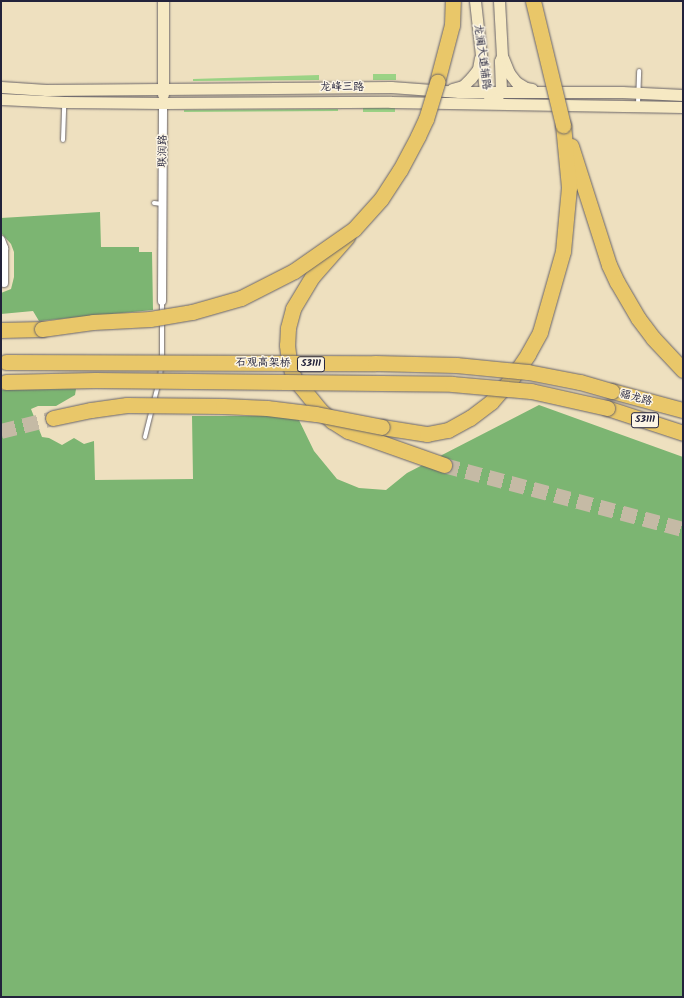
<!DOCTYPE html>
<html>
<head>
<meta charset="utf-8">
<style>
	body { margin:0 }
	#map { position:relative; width:684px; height:998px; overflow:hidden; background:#eee0bf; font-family:Kalam,"LXGW WenKai TC",sans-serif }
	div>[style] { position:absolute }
	.green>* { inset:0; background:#9bd385 }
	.forest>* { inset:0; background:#7cb572 }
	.highway-tunnel>* { height:15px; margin-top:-7.5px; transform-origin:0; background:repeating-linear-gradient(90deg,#c5baa5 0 15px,transparent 0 23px) }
	.roads { filter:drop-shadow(0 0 1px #696469) drop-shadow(0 0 1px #696469) }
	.lane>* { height:4px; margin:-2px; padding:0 2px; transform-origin:2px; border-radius:2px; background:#fff }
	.street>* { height:8px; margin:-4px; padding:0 4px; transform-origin:4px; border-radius:4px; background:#fff }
	.secondary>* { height:11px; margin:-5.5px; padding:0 5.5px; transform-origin:5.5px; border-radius:5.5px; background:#f6e9c3 }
	.highway>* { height:15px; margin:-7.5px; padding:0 7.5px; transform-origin:7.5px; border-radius:7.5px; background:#e9c769 }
	.bridges { filter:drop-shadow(0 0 1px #696469) drop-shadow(0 0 1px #696469) }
	.highway-bridge>* { height:15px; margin:-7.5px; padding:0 7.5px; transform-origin:7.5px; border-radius:7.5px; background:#e9c769 }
	span { translate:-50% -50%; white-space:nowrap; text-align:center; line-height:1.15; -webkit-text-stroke:3px #fcf5e5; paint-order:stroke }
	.shield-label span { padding:1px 3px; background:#fcf5e5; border:1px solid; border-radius:3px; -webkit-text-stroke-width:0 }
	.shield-label { font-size:10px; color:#22223b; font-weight:700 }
	.street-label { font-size:11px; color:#22223b }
	.frame { position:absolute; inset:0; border:2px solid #22223b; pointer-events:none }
</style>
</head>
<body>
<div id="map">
	<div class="green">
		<i style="clip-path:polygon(373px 74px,396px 74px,396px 80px,373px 80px)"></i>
		<i style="clip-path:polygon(319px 75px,319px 80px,193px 81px,193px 79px)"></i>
		<i style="clip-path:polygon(363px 108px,395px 108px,395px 112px,363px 112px)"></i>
		<i style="clip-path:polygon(338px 109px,338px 111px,184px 112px,184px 110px)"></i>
	</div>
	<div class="forest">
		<i style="clip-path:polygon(100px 212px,101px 247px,139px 247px,139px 252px,152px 252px,153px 310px,39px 321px,33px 311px,1px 314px,1px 293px,11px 289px,14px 277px,14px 252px,11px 244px,1px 233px,1px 218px)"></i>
		<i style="clip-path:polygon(76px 389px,75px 395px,56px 406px,38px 406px,31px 409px,42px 437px,49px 438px,62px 445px,74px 438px,84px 444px,94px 441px,95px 480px,193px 479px,192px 416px,297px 416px,314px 451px,337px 479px,359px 488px,386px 490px,407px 473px,539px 405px,683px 457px,683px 997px,1px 997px,1px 390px)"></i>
	</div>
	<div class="highway-tunnel">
		<i style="left:1px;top:431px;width:54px;rotate:-14deg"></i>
		<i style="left:444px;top:465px;width:247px;rotate:15deg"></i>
	</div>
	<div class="roads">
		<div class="lane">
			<i style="left:638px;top:104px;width:33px;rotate:-88deg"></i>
			<i style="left:63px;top:140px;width:37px;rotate:-88deg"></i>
			<i style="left:154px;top:203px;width:8px;rotate:7deg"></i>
			<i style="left:160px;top:378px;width:22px;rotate:-85deg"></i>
			<i style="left:162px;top:356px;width:55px;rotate:-90deg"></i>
			<i style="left:154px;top:401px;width:16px;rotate:-76deg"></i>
			<i style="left:145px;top:437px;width:30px;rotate:-76deg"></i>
		</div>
		<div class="street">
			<i style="left:1px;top:240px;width:9px;rotate:69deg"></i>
			<i style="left:4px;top:248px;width:35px;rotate:90deg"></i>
			<i style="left:162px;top:301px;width:198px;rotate:-89.7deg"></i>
		</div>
		<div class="secondary">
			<i style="left:163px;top:1px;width:93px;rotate:90deg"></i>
			<i style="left:475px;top:1px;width:91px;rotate:83.7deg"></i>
			<i style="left:485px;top:91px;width:6px;rotate:51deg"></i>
			<i style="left:503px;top:58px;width:16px;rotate:68deg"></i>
			<i style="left:509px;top:73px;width:11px;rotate:52deg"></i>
			<i style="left:516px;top:82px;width:12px;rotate:31deg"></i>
			<i style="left:526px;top:88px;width:6px;rotate:9deg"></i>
			<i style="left:1px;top:87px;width:45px;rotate:3.8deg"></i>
			<i style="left:46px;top:90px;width:345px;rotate:-0.5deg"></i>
			<i style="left:391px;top:87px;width:68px;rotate:4.2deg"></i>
			<i style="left:459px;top:92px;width:163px"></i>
			<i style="left:622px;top:92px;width:61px;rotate:2.8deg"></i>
			<i style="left:452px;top:89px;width:11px;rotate:-15deg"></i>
			<i style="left:463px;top:86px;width:11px;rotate:-45deg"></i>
			<i style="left:471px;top:78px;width:11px;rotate:-52deg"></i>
			<i style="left:478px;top:69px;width:11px;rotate:-80deg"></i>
			<i style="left:497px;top:97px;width:7px;rotate:-56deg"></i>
			<i style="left:501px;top:91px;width:30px;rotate:-92deg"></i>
			<i style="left:500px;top:61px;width:5px;rotate:-68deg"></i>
			<i style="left:502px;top:56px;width:55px;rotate:-93.1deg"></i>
			<i style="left:1px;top:99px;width:63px;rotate:2.7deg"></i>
			<i style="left:64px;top:102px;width:99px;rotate:0.6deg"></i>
			<i style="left:163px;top:103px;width:228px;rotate:-0.3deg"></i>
			<i style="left:391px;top:102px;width:292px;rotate:1deg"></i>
		</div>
		<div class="highway">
			<i style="left:437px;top:82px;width:59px;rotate:-75.3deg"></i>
			<i style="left:452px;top:25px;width:24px;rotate:-88deg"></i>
			<i style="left:571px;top:146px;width:125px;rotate:72.3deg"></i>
			<i style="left:609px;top:265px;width:19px;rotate:65deg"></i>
			<i style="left:617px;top:282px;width:42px;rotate:59.7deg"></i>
			<i style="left:638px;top:318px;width:25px;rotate:53deg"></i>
			<i style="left:653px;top:338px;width:44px;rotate:46.8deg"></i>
			<i style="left:347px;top:237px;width:53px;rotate:131.2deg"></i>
			<i style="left:312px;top:277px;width:37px;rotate:121deg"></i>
			<i style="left:293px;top:309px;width:20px;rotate:105deg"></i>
			<i style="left:288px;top:328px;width:17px;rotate:93deg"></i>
			<i style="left:287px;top:345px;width:17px;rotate:83deg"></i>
			<i style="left:289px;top:362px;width:17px;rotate:73deg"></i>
			<i style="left:294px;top:378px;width:40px;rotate:51deg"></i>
			<i style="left:319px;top:409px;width:18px;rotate:43deg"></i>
			<i style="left:332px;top:421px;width:19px;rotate:32deg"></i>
			<i style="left:348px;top:431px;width:102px;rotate:19.5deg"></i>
			<i style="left:1px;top:330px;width:41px;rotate:-1.4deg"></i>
			<i style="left:612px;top:391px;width:73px;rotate:15deg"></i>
			<i style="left:607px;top:408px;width:80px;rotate:18.2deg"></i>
			<i style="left:382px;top:427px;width:46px;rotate:8.8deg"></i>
			<i style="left:427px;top:434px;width:21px;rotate:-11deg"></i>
			<i style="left:448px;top:430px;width:25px;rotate:-29deg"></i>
			<i style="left:470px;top:418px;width:26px;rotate:-37deg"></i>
			<i style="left:491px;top:402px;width:32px;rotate:-49deg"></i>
			<i style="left:512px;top:378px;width:29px;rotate:-56deg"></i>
			<i style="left:528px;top:354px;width:25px;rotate:-61deg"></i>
			<i style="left:540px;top:332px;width:84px;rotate:-74.1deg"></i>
			<i style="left:563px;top:251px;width:64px;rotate:-84.6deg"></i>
			<i style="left:569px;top:187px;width:62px;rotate:-95.5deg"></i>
		</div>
	</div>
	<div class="bridges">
		<div class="highway-bridge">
			<i style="left:533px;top:1px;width:128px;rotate:76.4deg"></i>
			<i style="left:42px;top:329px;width:51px;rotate:-7.8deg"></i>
			<i style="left:93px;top:322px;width:57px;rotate:-3deg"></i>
			<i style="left:150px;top:319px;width:43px;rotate:-9.5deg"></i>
			<i style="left:192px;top:312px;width:51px;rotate:-15.9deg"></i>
			<i style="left:241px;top:298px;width:59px;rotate:-27deg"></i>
			<i style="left:294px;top:271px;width:73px;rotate:-35deg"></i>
			<i style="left:354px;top:229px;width:40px;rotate:-48deg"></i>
			<i style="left:381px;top:199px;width:35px;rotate:-57deg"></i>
			<i style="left:400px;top:170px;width:38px;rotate:-62deg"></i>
			<i style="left:418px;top:136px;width:19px;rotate:-65deg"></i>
			<i style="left:426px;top:119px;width:39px;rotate:-73deg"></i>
			<i style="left:6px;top:362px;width:369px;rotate:0.2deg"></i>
			<i style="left:375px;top:363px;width:81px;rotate:1.4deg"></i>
			<i style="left:456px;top:365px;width:72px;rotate:5.6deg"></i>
			<i style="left:528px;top:372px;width:53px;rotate:10.9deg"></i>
			<i style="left:580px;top:382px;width:33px;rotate:16deg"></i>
			<i style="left:6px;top:382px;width:89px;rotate:-1.3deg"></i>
			<i style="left:95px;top:380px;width:357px;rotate:0.6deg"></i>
			<i style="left:452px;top:384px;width:79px;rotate:5.1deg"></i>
			<i style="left:531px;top:391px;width:78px;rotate:12.6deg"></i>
			<i style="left:53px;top:418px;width:39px;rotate:-12deg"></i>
			<i style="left:91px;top:410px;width:36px;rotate:-8deg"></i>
			<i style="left:127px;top:405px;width:96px;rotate:0.6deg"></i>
			<i style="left:223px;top:406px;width:44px;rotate:2.6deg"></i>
			<i style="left:267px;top:408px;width:49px;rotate:7deg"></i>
			<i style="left:316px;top:414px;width:67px;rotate:11.1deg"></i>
		</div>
	</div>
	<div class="shield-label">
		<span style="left:311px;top:364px">S3111</span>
		<span style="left:645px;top:420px">S3111</span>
	</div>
	<div class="street-label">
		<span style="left:482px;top:57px;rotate:82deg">龙澜大道辅路</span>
		<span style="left:342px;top:87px">龙峰三路</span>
		<span style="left:163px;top:151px;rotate:-89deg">联润路</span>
		<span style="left:263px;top:363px;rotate:1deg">石观高架桥</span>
		<span style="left:636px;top:398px;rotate:15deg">福龙路</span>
	</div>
	<div class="frame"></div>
</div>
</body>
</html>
